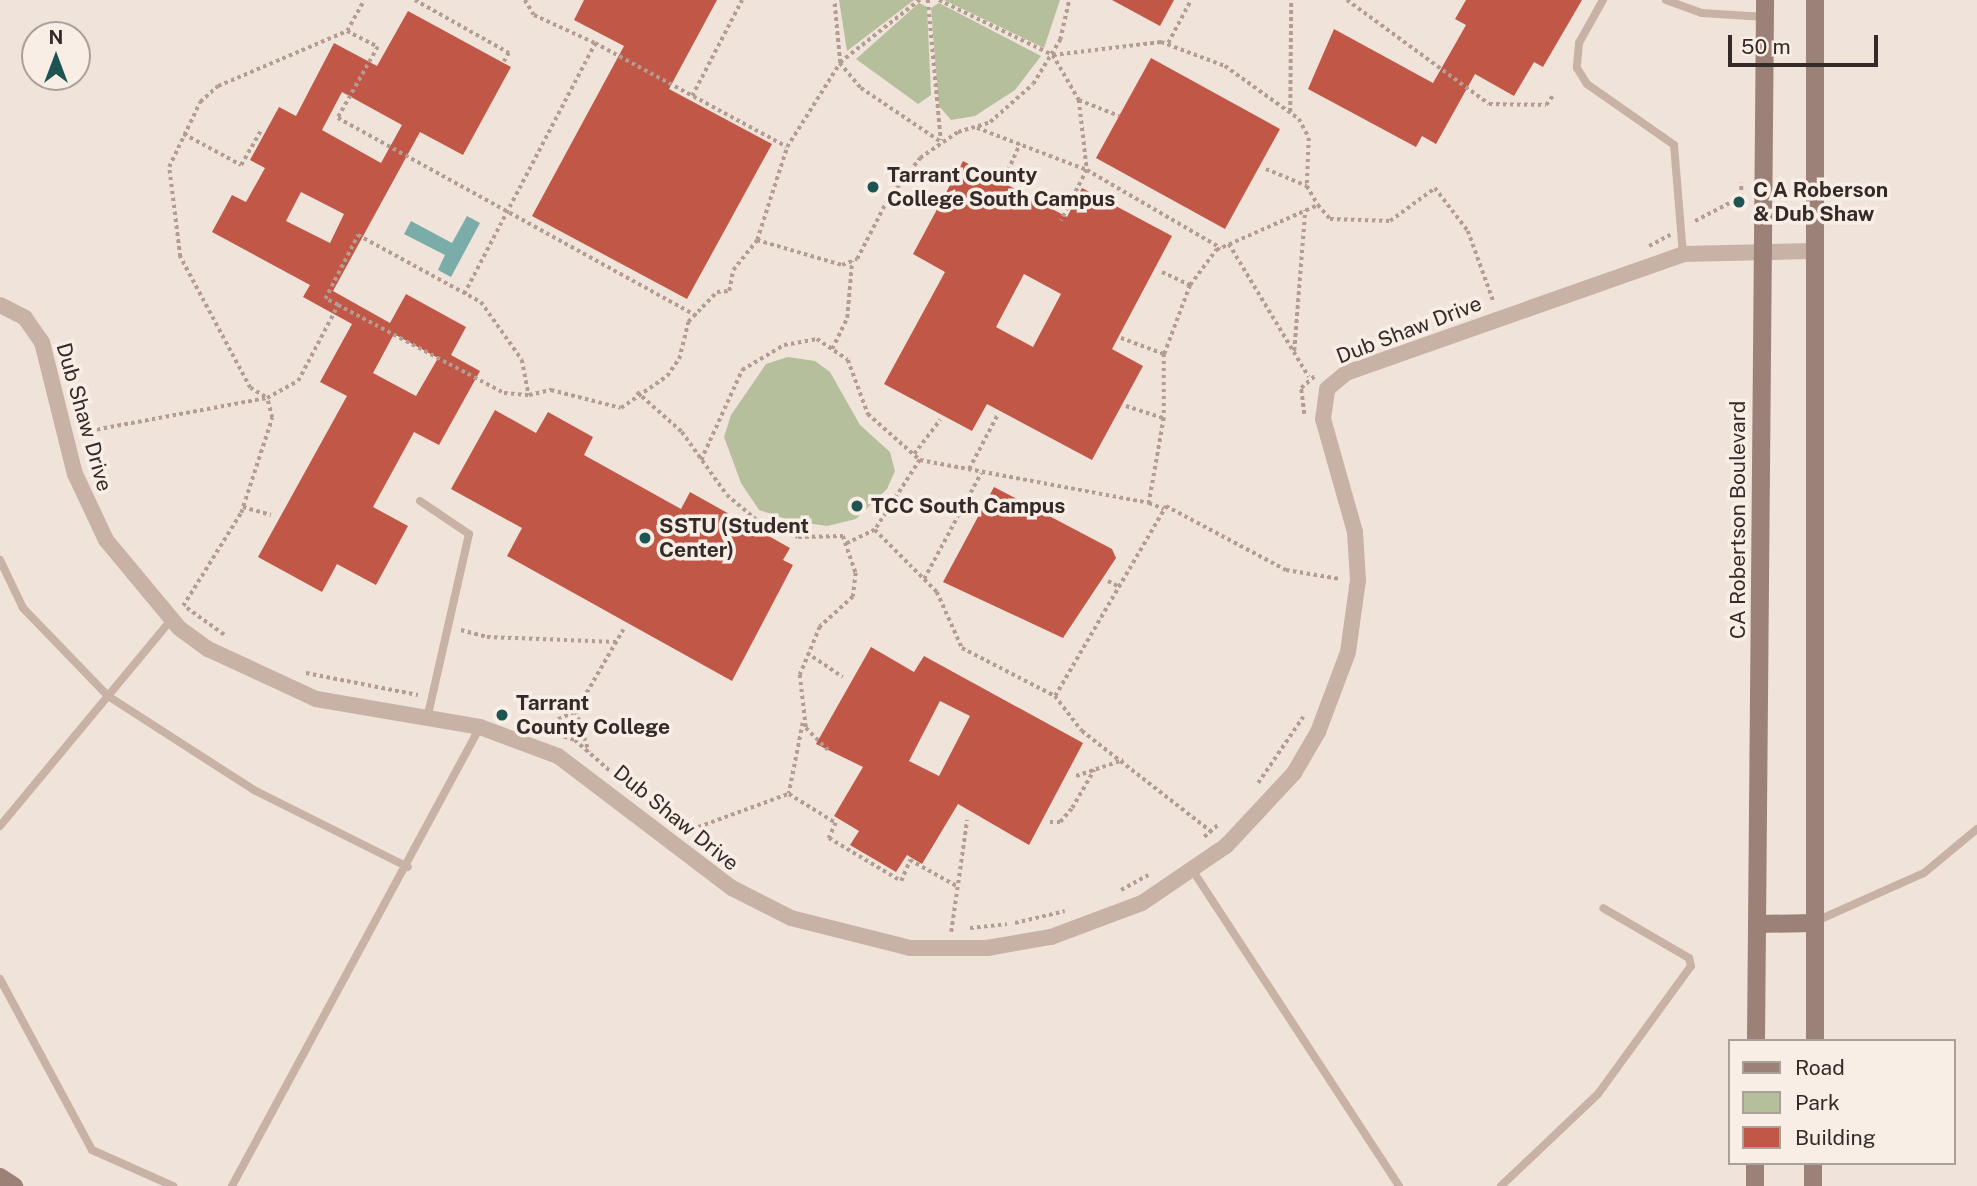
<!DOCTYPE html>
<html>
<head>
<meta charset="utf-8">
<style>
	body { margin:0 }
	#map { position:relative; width:1977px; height:1186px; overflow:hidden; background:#f0e3da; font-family:"Public Sans",sans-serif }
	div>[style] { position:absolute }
	.green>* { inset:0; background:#b6bf9b }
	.water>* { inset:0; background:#7aaca9 }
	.building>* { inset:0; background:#c15847 }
	.path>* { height:3.5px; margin-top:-1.75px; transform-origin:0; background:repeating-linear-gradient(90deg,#b39c91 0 3.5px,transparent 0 7px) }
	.lane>* { height:8px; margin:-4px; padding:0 4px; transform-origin:4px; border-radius:4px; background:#c8b2a6 }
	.street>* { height:16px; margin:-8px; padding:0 8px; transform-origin:8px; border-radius:8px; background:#c8b2a6 }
	.secondary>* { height:18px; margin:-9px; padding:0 9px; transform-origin:9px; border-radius:9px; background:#9b8178 }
	.dots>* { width:19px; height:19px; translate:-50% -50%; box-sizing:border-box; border:4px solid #f8eee6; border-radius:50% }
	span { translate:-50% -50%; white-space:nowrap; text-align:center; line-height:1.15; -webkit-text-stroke:7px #f8eee6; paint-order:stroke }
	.poi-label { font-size:21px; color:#342a27; font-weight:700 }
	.left { translate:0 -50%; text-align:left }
	.street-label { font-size:21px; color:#342a27 }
	.legend { position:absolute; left:1728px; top:1039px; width:228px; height:126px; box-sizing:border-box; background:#f8eee6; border:2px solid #aaa09a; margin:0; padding:9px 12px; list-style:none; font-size:21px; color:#342a27 }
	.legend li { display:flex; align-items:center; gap:14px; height:35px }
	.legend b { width:35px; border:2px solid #aaa09a }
	.north { position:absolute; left:21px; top:21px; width:70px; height:70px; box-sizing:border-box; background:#f8eee6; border:2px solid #aaa09a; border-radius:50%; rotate:0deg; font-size:19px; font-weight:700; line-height:28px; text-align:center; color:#342a27 }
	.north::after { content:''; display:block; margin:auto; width:24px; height:32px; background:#1e5452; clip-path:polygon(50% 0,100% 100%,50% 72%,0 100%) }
	.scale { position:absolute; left:1728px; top:35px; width:150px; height:32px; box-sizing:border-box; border:4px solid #342a27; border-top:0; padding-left:9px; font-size:21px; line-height:24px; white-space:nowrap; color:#342a27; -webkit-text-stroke:5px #f8eee6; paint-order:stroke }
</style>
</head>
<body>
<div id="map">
	<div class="green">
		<i style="clip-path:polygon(839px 0,914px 0,847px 51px)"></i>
		<i style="clip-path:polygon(944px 0,1060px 0,1044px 48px)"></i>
		<i style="clip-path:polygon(919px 3px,927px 7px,931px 95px,918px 104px,856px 59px)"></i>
		<i style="clip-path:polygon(939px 3px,1041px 56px,1015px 90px,975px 116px,951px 120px,939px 106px,931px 8px)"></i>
		<i style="clip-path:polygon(788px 357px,815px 361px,830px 372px,860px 425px,890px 452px,895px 471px,887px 489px,856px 519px,827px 526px,792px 521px,759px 510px,741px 483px,724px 437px,731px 415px,766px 364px)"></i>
	</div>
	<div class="water">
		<i style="clip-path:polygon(467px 216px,480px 223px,451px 277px,438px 270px,445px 255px,404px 234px,411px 221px,452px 243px)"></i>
	</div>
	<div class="building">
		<i style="clip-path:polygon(584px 0,717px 0,669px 89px,772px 144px,687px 299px,532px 216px,624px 46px,574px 20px)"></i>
		<i style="clip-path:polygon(1112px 0,1174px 0,1160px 26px)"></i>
		<i style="clip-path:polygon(1466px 0,1582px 0,1543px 67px,1534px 62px,1514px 96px,1475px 74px,1436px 144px,1422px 136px,1416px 147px,1308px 89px,1334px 29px,1433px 83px,1466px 25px,1455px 19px)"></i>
		<i style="clip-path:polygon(evenodd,408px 11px,511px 67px,463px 155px,420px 132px,333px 291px,390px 323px,406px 294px,466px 327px,451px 355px,480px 371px,439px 445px,414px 432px,373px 507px,408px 526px,376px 585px,337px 564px,322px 592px,258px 557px,347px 396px,320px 382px,352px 324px,303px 297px,310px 285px,212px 232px,232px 195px,246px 202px,265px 168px,250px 160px,279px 107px,296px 116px,334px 43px,377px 66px,408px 11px,342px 92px,402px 125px,381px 163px,322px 130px,342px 92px,408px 11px,301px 192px,344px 214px,330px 243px,286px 221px,301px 192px,408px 11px,394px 334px,438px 358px,416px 396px,373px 373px,394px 334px)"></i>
		<i style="clip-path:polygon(1151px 58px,1280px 129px,1225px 229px,1096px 158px)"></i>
		<i style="clip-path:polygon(evenodd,963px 161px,1067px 217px,1082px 188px,1172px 236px,1112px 349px,1143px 366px,1092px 460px,987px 404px,972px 431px,884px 384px,945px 272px,913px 254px,963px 161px,1024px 274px,1061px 294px,1033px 347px,996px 327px,1024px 274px)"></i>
		<i style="clip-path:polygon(495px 410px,536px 433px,548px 412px,593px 437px,584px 455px,681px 509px,690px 492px,790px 548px,783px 560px,793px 565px,732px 681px,507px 556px,522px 528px,451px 489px)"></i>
		<i style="clip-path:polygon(994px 487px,1112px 549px,1116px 558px,1063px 638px,943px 582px)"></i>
		<i style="clip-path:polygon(evenodd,871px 647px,914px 672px,924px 656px,1083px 743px,1029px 845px,958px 804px,922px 864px,907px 855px,896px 872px,850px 845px,859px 831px,834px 816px,863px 767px,816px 744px,871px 647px,940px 701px,970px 716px,939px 776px,909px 761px,940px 701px)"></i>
	</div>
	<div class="path">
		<i style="left:415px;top:0;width:108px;rotate:29.4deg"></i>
		<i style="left:509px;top:53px;width:10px;rotate:119deg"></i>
		<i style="left:525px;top:0;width:17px;rotate:59deg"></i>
		<i style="left:534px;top:15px;width:67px;rotate:24.7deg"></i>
		<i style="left:920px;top:0;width:102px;rotate:141.8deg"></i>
		<i style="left:840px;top:63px;width:33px;rotate:50deg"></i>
		<i style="left:861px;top:88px;width:97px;rotate:34deg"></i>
		<i style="left:928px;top:0;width:141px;rotate:84.7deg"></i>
		<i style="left:939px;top:0;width:127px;rotate:25.8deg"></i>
		<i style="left:1053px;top:55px;width:109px;rotate:-6.9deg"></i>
		<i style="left:1161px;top:42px;width:68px;rotate:20.6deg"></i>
		<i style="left:1225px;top:66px;width:91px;rotate:35.6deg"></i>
		<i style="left:1299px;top:119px;width:21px;rotate:62deg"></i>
		<i style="left:1309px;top:138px;width:48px;rotate:92.4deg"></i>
		<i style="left:1347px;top:0;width:176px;rotate:36.2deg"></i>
		<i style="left:1489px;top:104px;width:57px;rotate:1deg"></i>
		<i style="left:1546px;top:105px;width:14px;rotate:-54deg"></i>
		<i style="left:347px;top:31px;width:35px;rotate:27deg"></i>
		<i style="left:378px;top:47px;width:81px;rotate:119.4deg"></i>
		<i style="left:338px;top:118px;width:410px;rotate:28.9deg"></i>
		<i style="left:1168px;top:43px;width:49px;rotate:-61.9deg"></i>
		<i style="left:1053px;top:55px;width:52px;rotate:60deg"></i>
		<i style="left:1079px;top:100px;width:43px;rotate:21.8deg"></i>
		<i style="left:692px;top:96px;width:108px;rotate:-62.5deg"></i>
		<i style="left:1079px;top:100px;width:70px;rotate:83.5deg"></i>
		<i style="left:1087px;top:170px;width:155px;rotate:30.2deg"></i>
		<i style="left:1290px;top:112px;width:112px;rotate:-89.5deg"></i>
		<i style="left:977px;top:128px;width:118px;rotate:20.9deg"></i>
		<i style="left:1087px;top:170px;width:57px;rotate:117deg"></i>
		<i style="left:184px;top:134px;width:65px;rotate:28.5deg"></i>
		<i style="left:241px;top:165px;width:39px;rotate:-60deg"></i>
		<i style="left:1266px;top:169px;width:44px;rotate:22.5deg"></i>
		<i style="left:1307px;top:186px;width:22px;rotate:60deg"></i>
		<i style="left:1005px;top:177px;width:36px;rotate:-66deg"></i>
		<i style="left:1695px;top:221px;width:52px;rotate:-27.6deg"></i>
		<i style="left:1741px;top:197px;width:14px;rotate:-90deg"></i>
		<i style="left:757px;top:240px;width:89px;rotate:16.4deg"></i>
		<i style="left:842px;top:265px;width:16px;rotate:-22deg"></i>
		<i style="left:857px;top:259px;width:68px;rotate:-62.7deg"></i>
		<i style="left:888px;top:199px;width:52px;rotate:-52deg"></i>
		<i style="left:920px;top:158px;width:46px;rotate:-34.4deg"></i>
		<i style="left:958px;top:132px;width:34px;rotate:-17deg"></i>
		<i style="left:990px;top:122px;width:57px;rotate:-41.5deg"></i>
		<i style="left:1033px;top:84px;width:52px;rotate:-58.5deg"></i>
		<i style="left:1060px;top:40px;width:41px;rotate:-77.3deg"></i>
		<i style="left:1229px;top:244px;width:155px;rotate:59deg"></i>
		<i style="left:1649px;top:246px;width:24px;rotate:-28deg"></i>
		<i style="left:1162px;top:272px;width:31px;rotate:25deg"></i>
		<i style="left:464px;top:294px;width:283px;rotate:-62.4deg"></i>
		<i style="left:595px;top:43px;width:218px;rotate:28.4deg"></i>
		<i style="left:338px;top:305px;width:188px;rotate:27.9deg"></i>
		<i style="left:504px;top:393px;width:25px;rotate:5deg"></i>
		<i style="left:1121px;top:338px;width:46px;rotate:20.4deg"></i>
		<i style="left:1164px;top:354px;width:64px;rotate:90deg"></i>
		<i style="left:832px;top:349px;width:34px;rotate:-64deg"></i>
		<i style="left:847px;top:318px;width:57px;rotate:-85deg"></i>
		<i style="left:1294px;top:351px;width:141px;rotate:-85.5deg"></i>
		<i style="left:1164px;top:354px;width:74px;rotate:-69.4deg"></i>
		<i style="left:1190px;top:285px;width:44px;rotate:-53.4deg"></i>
		<i style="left:1216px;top:250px;width:111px;rotate:-23.8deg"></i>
		<i style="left:1318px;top:205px;width:18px;rotate:49deg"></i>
		<i style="left:1330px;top:219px;width:60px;rotate:1.9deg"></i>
		<i style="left:1390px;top:221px;width:56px;rotate:-36.3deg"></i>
		<i style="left:1435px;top:188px;width:54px;rotate:52.5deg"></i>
		<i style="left:1468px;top:231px;width:77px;rotate:70.1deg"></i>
		<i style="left:637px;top:392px;width:60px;rotate:41.6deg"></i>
		<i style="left:682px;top:432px;width:77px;rotate:54.5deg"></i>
		<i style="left:727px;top:495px;width:39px;rotate:40deg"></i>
		<i style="left:757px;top:520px;width:44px;rotate:22.5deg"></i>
		<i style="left:798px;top:537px;width:45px;rotate:-1.3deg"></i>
		<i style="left:843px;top:536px;width:39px;rotate:71deg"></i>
		<i style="left:856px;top:573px;width:24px;rotate:97deg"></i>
		<i style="left:853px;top:597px;width:45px;rotate:137.7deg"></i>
		<i style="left:820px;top:627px;width:52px;rotate:112.6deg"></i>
		<i style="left:800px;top:675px;width:53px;rotate:83.5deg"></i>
		<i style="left:806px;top:728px;width:31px;rotate:45deg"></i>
		<i style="left:265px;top:397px;width:17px;rotate:-149deg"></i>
		<i style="left:250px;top:388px;width:149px;rotate:-118.1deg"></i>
		<i style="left:180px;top:257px;width:91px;rotate:-97deg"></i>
		<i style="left:169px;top:167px;width:72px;rotate:-64.5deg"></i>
		<i style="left:200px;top:102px;width:24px;rotate:-42deg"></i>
		<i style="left:218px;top:86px;width:140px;rotate:-23.1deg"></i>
		<i style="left:347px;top:31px;width:35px;rotate:-61deg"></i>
		<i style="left:1126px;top:406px;width:40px;rotate:18deg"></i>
		<i style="left:1164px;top:418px;width:86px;rotate:100deg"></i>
		<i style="left:1149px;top:503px;width:16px;rotate:22deg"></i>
		<i style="left:1304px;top:414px;width:26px;rotate:-97deg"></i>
		<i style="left:1301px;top:388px;width:20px;rotate:-41deg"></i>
		<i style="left:83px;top:432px;width:187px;rotate:-10.5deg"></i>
		<i style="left:914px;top:454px;width:43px;rotate:-52.6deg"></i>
		<i style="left:701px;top:460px;width:99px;rotate:-65.5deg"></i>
		<i style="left:742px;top:370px;width:49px;rotate:-30.8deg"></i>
		<i style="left:784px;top:345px;width:34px;rotate:-10deg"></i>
		<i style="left:817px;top:339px;width:37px;rotate:34deg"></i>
		<i style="left:848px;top:360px;width:58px;rotate:69.7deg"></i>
		<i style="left:868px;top:414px;width:69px;rotate:41.5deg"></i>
		<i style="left:920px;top:460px;width:83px;rotate:122.7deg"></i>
		<i style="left:875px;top:530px;width:32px;rotate:154deg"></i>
		<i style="left:920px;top:460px;width:233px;rotate:10.6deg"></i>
		<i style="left:969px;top:469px;width:62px;rotate:-62.2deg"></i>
		<i style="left:243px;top:507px;width:29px;rotate:16deg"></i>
		<i style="left:875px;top:530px;width:88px;rotate:45deg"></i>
		<i style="left:937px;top:592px;width:61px;rotate:65.9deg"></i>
		<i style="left:962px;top:648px;width:105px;rotate:27.3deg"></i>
		<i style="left:1055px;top:696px;width:44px;rotate:52.4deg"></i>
		<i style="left:1082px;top:731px;width:166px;rotate:37.9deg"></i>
		<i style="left:924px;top:579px;width:120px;rotate:-61.7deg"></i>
		<i style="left:1108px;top:581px;width:11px;rotate:27deg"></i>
		<i style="left:183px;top:606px;width:110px;rotate:-58.1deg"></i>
		<i style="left:241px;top:513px;width:100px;rotate:-71.9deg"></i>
		<i style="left:272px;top:418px;width:21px;rotate:-104deg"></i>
		<i style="left:267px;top:398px;width:35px;rotate:-29deg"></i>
		<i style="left:298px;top:381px;width:86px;rotate:-62.2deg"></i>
		<i style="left:338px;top:305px;width:14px;rotate:-155deg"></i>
		<i style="left:325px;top:299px;width:72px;rotate:-62.7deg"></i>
		<i style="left:358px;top:235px;width:140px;rotate:28.6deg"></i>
		<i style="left:481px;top:302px;width:71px;rotate:54.7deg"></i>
		<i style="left:522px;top:360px;width:36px;rotate:79deg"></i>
		<i style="left:529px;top:395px;width:23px;rotate:-13deg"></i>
		<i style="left:551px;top:390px;width:72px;rotate:14.4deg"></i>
		<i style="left:621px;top:408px;width:56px;rotate:-34.8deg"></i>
		<i style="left:667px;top:376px;width:21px;rotate:-55deg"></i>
		<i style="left:679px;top:359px;width:38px;rotate:-76deg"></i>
		<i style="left:688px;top:322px;width:42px;rotate:-46deg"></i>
		<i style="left:717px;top:292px;width:12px;rotate:-5deg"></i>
		<i style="left:729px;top:291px;width:21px;rotate:-79deg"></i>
		<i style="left:733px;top:270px;width:38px;rotate:-51deg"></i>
		<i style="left:757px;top:240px;width:98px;rotate:-72.1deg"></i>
		<i style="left:787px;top:147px;width:99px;rotate:-57.8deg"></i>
		<i style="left:840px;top:63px;width:63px;rotate:-95.4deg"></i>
		<i style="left:187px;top:608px;width:48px;rotate:35.7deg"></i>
		<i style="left:461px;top:630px;width:27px;rotate:15deg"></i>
		<i style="left:487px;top:637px;width:129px;rotate:2.2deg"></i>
		<i style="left:807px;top:653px;width:43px;rotate:33.7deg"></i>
		<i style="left:306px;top:673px;width:114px;rotate:11.1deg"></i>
		<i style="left:1055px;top:696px;width:220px;rotate:-59.7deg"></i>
		<i style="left:1166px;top:506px;width:136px;rotate:28.1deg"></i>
		<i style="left:1286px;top:570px;width:55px;rotate:9.5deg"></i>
		<i style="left:576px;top:711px;width:94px;rotate:-59.9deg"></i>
		<i style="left:803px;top:723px;width:72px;rotate:101.2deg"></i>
		<i style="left:789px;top:794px;width:55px;rotate:31.7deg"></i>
		<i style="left:836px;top:823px;width:17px;rotate:115deg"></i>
		<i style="left:829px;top:838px;width:84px;rotate:30.8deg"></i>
		<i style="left:901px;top:881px;width:23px;rotate:-67deg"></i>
		<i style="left:910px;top:860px;width:54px;rotate:29deg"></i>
		<i style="left:539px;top:728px;width:41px;rotate:-24.7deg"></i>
		<i style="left:576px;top:711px;width:43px;rotate:72.4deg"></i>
		<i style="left:544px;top:730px;width:33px;rotate:18deg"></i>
		<i style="left:575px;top:740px;width:47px;rotate:41.5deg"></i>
		<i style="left:1076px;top:776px;width:50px;rotate:-18.8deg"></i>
		<i style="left:1258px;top:783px;width:80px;rotate:-55.7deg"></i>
		<i style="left:1050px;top:822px;width:10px"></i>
		<i style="left:1060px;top:822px;width:18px;rotate:-49deg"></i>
		<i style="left:1072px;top:808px;width:44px;rotate:-59.9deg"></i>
		<i style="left:685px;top:832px;width:110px;rotate:-20.3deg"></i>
		<i style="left:1204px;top:837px;width:20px;rotate:-41deg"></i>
		<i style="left:1121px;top:890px;width:31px;rotate:-29deg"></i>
		<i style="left:1015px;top:923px;width:51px;rotate:-13.5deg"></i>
		<i style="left:970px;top:928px;width:37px;rotate:-6deg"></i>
		<i style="left:951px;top:932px;width:113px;rotate:-81.9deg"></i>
	</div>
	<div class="lane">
		<i style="left:1603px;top:0;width:49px;rotate:119.2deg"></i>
		<i style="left:1579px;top:43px;width:25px;rotate:95deg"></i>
		<i style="left:1577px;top:68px;width:19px;rotate:58deg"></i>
		<i style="left:1587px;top:84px;width:106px;rotate:35deg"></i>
		<i style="left:1674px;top:145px;width:109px;rotate:85.3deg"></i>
		<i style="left:1666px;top:0;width:38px;rotate:20deg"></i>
		<i style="left:1702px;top:13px;width:63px;rotate:3.6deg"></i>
		<i style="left:420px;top:501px;width:59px;rotate:34deg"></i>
		<i style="left:469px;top:534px;width:186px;rotate:102.8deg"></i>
		<i style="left:0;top:560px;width:53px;rotate:64.4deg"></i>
		<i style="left:23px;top:608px;width:122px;rotate:46deg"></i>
		<i style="left:108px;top:696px;width:174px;rotate:32.8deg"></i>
		<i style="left:254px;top:790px;width:172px;rotate:26.6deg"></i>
		<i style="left:0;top:826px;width:268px;rotate:-50.3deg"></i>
		<i style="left:1193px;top:871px;width:376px;rotate:56.8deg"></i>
		<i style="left:1814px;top:922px;width:120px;rotate:-24deg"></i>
		<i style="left:1924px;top:873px;width:69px;rotate:-39.7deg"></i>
		<i style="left:0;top:979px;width:194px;rotate:61.7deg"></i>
		<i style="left:92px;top:1150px;width:89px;rotate:24deg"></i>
		<i style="left:232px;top:1186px;width:522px;rotate:-61.62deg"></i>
		<i style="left:1501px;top:1186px;width:134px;rotate:-43.5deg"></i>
		<i style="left:1598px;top:1094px;width:158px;rotate:-54deg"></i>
		<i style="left:1691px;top:966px;width:8px;rotate:-104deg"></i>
		<i style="left:1689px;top:958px;width:99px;rotate:-149.8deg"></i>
	</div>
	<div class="street">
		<i style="left:0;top:305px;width:28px;rotate:27deg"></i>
		<i style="left:25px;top:318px;width:29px;rotate:55deg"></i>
		<i style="left:42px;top:342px;width:136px;rotate:76deg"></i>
		<i style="left:75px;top:474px;width:73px;rotate:64.8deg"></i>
		<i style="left:106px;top:540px;width:114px;rotate:50.3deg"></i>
		<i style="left:179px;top:628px;width:36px;rotate:36deg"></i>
		<i style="left:208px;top:649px;width:119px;rotate:24.8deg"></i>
		<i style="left:316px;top:699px;width:166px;rotate:9.7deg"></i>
		<i style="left:480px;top:727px;width:83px;rotate:20.4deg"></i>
		<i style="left:558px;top:756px;width:218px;rotate:37.2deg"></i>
		<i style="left:732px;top:888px;width:66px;rotate:27deg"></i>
		<i style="left:791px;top:918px;width:123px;rotate:14.1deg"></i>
		<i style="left:910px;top:948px;width:77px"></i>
		<i style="left:987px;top:948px;width:65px;rotate:-9.8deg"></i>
		<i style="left:1051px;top:937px;width:97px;rotate:-20.5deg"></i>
		<i style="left:1142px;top:903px;width:102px;rotate:-34.2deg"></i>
		<i style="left:1226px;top:846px;width:100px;rotate:-47deg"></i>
		<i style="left:1294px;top:773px;width:48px;rotate:-59.7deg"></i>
		<i style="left:1318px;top:732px;width:85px;rotate:-69.4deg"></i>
		<i style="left:1348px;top:652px;width:73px;rotate:-82.1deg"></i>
		<i style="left:1358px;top:580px;width:48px;rotate:-93.6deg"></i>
		<i style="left:1355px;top:532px;width:117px;rotate:-105.8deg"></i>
		<i style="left:1323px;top:419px;width:30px;rotate:-82deg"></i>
		<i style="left:1327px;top:389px;width:25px;rotate:-40deg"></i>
		<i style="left:1346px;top:373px;width:357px;rotate:-19.4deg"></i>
		<i style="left:1683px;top:254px;width:131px;rotate:-1.3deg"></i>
	</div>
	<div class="secondary">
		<i style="left:1815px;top:0;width:1041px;rotate:90deg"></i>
		<i style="left:1758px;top:924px;width:56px;rotate:-1deg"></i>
		<i style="left:1756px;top:1041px;width:1041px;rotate:-89.5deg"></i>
		<i style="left:0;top:1177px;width:17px;rotate:33deg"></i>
		<i style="left:1755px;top:1186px;width:23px;rotate:-90deg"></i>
		<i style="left:1813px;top:1186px;width:23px;rotate:-90deg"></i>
	</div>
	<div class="dots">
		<i style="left:873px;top:187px;background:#1e5452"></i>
		<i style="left:1739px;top:202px;background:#1e5452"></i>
		<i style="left:857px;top:506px;background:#1e5452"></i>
		<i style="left:645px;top:538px;background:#1e5452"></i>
		<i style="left:502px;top:715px;background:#1e5452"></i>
	</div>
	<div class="poi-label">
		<span class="left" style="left:887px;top:187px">Tarrant County<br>College South Campus</span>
		<span class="left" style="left:1753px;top:202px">C A Roberson<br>&amp; Dub Shaw</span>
		<span class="left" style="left:871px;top:506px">TCC South Campus</span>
		<span class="left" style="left:659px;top:538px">SSTU (Student<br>Center)</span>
		<span class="left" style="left:516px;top:715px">Tarrant<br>County College</span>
	</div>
	<div class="street-label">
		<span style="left:1409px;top:330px;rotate:-21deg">Dub Shaw Drive</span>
		<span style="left:84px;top:417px;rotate:74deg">Dub Shaw Drive</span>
		<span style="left:1738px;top:520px;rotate:-90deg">CA Robertson Boulevard</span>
		<span style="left:676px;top:818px;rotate:39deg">Dub Shaw Drive</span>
	</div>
	<ul class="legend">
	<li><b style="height:9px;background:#9b8178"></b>Road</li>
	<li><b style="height:19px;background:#b6bf9b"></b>Park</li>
	<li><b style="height:19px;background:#c15847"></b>Building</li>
	</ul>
	<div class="north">N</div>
	<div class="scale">50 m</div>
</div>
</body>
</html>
